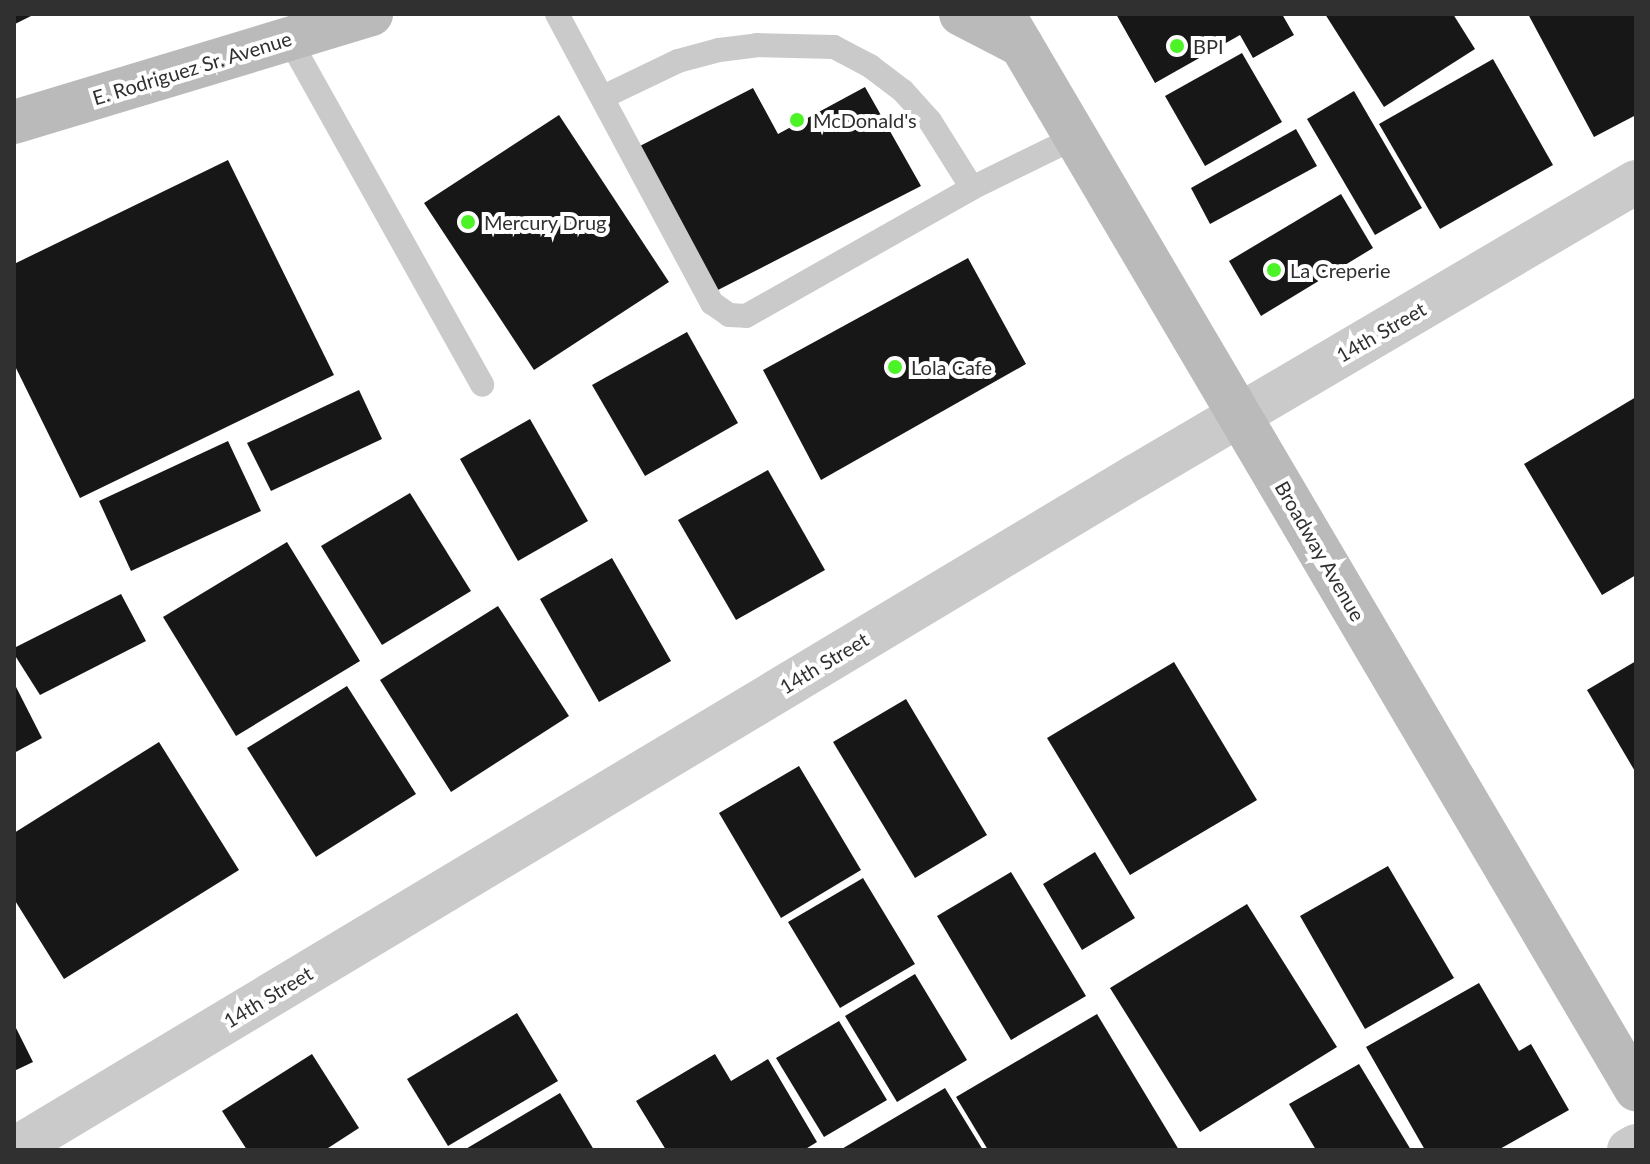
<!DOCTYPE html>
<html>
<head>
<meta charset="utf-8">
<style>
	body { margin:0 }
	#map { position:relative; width:1650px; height:1164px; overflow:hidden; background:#fff; font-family:Lato,sans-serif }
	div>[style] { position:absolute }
	.building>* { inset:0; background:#171717 }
	.lane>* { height:24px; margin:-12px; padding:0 12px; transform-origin:12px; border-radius:12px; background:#cacaca }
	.street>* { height:44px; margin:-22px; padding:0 22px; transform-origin:22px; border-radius:22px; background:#cacaca }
	.secondary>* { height:44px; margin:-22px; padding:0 22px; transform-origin:22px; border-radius:22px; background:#bababa }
	.dots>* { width:22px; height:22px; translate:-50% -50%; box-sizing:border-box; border:4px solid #fff; border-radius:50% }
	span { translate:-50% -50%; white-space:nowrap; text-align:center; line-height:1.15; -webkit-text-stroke:8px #fff; paint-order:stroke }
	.poi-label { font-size:20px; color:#303030 }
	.left { translate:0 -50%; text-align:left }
	.street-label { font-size:20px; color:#303030 }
	.frame { position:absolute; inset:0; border:16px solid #303030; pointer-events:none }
</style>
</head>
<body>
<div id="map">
	<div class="building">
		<i style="clip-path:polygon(14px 14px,35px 14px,15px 24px)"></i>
		<i style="clip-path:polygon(1116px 14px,1282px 14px,1294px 35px,1253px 58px,1240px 35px,1155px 83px)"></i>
		<i style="clip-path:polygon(1325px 14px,1453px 14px,1475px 49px,1384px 107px)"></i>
		<i style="clip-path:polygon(1528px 14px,1636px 14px,1636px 115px,1594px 137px)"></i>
		<i style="clip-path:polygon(1242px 53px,1282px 122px,1205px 166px,1165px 96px)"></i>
		<i style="clip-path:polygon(1493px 59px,1553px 165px,1440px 229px,1379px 124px)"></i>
		<i style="clip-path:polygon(865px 87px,921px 186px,716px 291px,636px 148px,753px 88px,778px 134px)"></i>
		<i style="clip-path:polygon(1354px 91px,1422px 208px,1375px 235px,1307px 119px)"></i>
		<i style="clip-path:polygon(559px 115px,669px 282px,534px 370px,424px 203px)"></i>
		<i style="clip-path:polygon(1296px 129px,1317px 166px,1210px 224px,1191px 188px)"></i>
		<i style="clip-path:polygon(228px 160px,334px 375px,80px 498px,14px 364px,14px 264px)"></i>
		<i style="clip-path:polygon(1341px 194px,1373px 248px,1261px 316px,1229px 261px)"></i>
		<i style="clip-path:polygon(968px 258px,1026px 364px,821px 480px,763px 370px)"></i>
		<i style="clip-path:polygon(687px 332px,738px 423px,645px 476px,592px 385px)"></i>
		<i style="clip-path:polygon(359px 390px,382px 439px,271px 491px,247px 443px)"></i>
		<i style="clip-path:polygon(1636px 397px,1636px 575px,1602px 595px,1524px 464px)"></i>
		<i style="clip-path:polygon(530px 419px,588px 521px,518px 561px,460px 459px)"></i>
		<i style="clip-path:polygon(228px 441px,261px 511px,131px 571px,99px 501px)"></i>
		<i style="clip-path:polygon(768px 470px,825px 570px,736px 620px,678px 520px)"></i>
		<i style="clip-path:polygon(410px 493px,471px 591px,382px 645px,321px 546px)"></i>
		<i style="clip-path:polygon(287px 542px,360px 661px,236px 736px,163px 617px)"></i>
		<i style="clip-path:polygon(612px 558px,671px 661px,599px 702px,540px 599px)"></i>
		<i style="clip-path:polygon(121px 594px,146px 641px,40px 695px,14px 654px,14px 648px)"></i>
		<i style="clip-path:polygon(498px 606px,569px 716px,451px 792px,380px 680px)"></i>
		<i style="clip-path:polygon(1636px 661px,1636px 773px,1587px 690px)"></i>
		<i style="clip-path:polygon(1174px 662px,1257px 800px,1130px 875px,1047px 738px)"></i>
		<i style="clip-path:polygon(14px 683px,42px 738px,14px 753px)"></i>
		<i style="clip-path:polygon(347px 686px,416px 794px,316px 857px,247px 748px)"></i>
		<i style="clip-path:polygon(906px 699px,987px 835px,915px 878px,833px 742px)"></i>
		<i style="clip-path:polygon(159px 742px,239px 870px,64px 979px,14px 899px,14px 833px)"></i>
		<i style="clip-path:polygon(799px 766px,861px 870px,781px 918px,719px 813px)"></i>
		<i style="clip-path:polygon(1095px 852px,1135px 918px,1082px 950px,1043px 884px)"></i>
		<i style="clip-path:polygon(1388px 866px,1454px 978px,1365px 1029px,1300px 916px)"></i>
		<i style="clip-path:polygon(1011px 872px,1086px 996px,1011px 1040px,937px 916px)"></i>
		<i style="clip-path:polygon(863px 878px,915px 964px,840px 1008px,788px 922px)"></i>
		<i style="clip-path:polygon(1247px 904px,1337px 1047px,1200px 1132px,1110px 988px)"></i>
		<i style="clip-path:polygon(915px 974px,967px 1060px,897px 1102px,845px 1016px)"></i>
		<i style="clip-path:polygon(1479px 983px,1519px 1051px,1531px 1044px,1569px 1110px,1498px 1150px,1425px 1150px,1366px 1047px)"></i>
		<i style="clip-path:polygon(517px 1013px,558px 1081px,448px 1146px,407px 1079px)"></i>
		<i style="clip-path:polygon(1097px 1014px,1179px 1150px,988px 1150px,956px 1097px)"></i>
		<i style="clip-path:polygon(839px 1021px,887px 1100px,824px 1137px,776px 1058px)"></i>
		<i style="clip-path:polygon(14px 1024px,33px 1062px,14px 1071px)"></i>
		<i style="clip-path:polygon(312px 1054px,359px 1128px,325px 1150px,247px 1150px,222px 1111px)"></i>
		<i style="clip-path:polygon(715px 1054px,731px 1081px,768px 1059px,817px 1142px,804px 1150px,666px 1150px,636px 1101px)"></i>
		<i style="clip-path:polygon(1359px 1064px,1411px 1150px,1316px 1150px,1289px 1104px)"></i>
		<i style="clip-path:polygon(945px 1088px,983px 1150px,840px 1150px)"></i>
		<i style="clip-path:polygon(560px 1093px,594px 1150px,464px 1150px)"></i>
	</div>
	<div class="lane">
		<i style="left:557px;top:14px;width:328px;rotate:61.8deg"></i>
		<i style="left:712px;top:303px;width:21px;rotate:35deg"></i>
		<i style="left:729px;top:315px;width:17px;rotate:3deg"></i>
		<i style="left:746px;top:316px;width:260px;rotate:-29.5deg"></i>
		<i style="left:972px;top:188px;width:116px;rotate:-26.1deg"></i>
		<i style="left:289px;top:39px;width:396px;rotate:60.8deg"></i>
		<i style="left:603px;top:97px;width:83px;rotate:-25.6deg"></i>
		<i style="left:678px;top:61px;width:42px;rotate:-15deg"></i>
		<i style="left:719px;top:50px;width:38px;rotate:-7deg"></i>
		<i style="left:757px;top:45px;width:77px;rotate:1.5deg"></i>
		<i style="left:834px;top:47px;width:41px;rotate:27.8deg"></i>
		<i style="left:870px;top:66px;width:41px;rotate:37.1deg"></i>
		<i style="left:903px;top:91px;width:40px;rotate:48deg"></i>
		<i style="left:930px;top:121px;width:79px;rotate:57.9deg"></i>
	</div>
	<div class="street">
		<i style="left:14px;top:1149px;width:1308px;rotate:-30.96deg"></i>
		<i style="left:1136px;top:476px;width:580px;rotate:-30.46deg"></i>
		<i style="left:1629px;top:1150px;width:8px;rotate:-30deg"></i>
	</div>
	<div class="secondary">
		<i style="left:961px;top:14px;width:68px;rotate:27.3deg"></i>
		<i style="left:1003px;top:14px;width:1248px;rotate:59.51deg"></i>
		<i style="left:14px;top:122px;width:373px;rotate:-16.8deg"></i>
	</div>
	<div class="dots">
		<i style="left:1177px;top:46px;background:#4cf326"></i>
		<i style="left:797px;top:120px;background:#4cf326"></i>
		<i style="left:468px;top:222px;background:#4cf326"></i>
		<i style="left:1274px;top:270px;background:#4cf326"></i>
		<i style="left:895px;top:367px;background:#4cf326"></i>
	</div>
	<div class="poi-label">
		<span class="left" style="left:1193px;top:46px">BPI</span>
		<span class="left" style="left:813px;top:120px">McDonald's</span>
		<span class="left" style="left:484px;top:222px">Mercury Drug</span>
		<span class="left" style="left:1290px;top:270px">La Creperie</span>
		<span class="left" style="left:911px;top:367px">Lola Cafe</span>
	</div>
	<div class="street-label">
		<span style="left:192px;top:68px;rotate:-17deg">E. Rodriguez Sr. Avenue</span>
		<span style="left:1381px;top:332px;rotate:-30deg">14th Street</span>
		<span style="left:1320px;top:551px;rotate:60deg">Broadway Avenue</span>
		<span style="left:824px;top:663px;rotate:-31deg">14th Street</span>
		<span style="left:268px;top:997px;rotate:-31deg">14th Street</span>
	</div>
	<div class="frame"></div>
</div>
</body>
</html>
